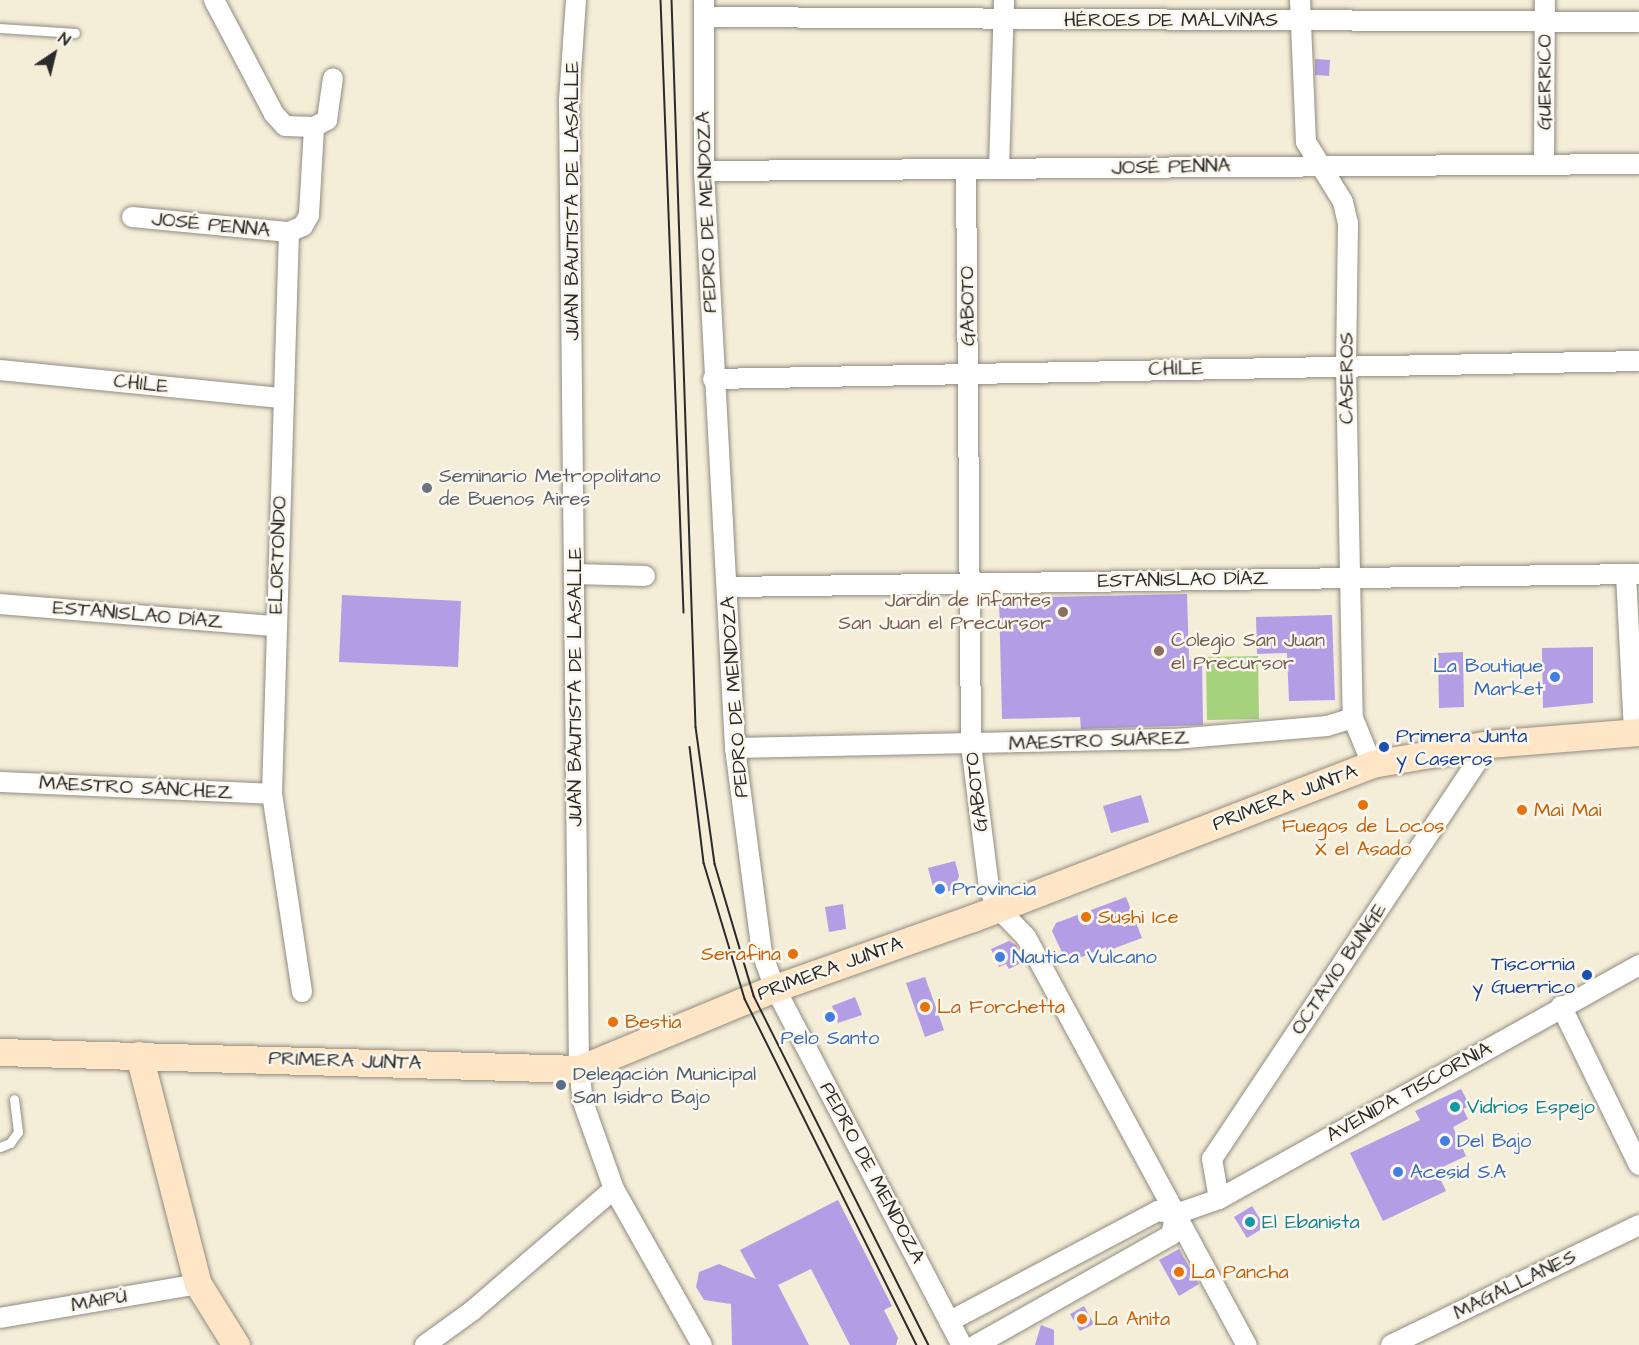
<!DOCTYPE html>
<html>
<head>
<meta charset="utf-8">
<style>
	body { margin:0 }
	#map { position:relative; width:1639px; height:1345px; overflow:hidden; background:#f4edd7; font-family:"Architects Daughter",sans-serif }
	div>[style] { position:absolute }
	.green>* { inset:0; background:#a6d17d }
	.building>* { inset:0; background:#b39de5 }
	.roads { filter:drop-shadow(0 0 2px #908c81) drop-shadow(0 0 2px #908c81) }
	.lane>* { height:9px; margin:-4.5px; padding:0 4.5px; transform-origin:4.5px; border-radius:4.5px; background:#fff }
	.street>* { height:20px; margin:-10px; padding:0 10px; transform-origin:10px; border-radius:10px; background:#fff }
	.secondary>* { height:27px; margin:-13.5px; padding:0 13.5px; transform-origin:13.5px; border-radius:13.5px; background:#fee5c5 }
	.tram>* { height:1.5px; margin:-0.75px; padding:0 0.75px; transform-origin:0.75px; border-radius:0.75px; background:#2b2b2b }
	.dots>* { width:16px; height:16px; translate:-50% -50%; box-sizing:border-box; border:3px solid #fbf7ec; border-radius:50% }
	span { translate:-50% -50%; white-space:nowrap; text-align:center; line-height:1.15; -webkit-text-stroke:5px #fbf7ec; paint-order:stroke }
	.street-label { font-size:20px; color:#2b2b2b }
	.worship-label { font-size:20px; color:#5b616d }
	.left { translate:0 -50%; text-align:left }
	.education-label { font-size:20px; color:#785e54 }
	.right { translate:-100% -50%; text-align:right }
	.shop-label { font-size:20px; color:#366cbe }
	.transit-label { font-size:20px; color:#164399 }
	.food-label { font-size:20px; color:#c56008 }
	.service-label { font-size:20px; color:#4e5e75 }
	.culture-label { font-size:20px; color:#0d838f }
	.north { position:absolute; left:24px; top:24px; width:60px; height:60px; -webkit-text-stroke:4px #fbf7ec; paint-order:stroke; rotate:35deg; font-size:16px; font-weight:700; line-height:24px; text-align:center; color:#2b2b2b }
	.north::after { content:''; display:block; margin:auto; width:21px; height:27px; background:#2b2b2b; clip-path:polygon(50% 0,100% 100%,50% 72%,0 100%) }
</style>
</head>
<body>
<div id="map">
	<div class="green">
		<i style="clip-path:polygon(1258px 656px,1259px 719px,1207px 720px,1206px 657px)"></i>
	</div>
	<div class="building">
		<i style="clip-path:polygon(1315px 59px,1330px 60px,1329px 76px,1315px 75px)"></i>
		<i style="clip-path:polygon(1187px 594px,1189px 660px,1202px 660px,1203px 725px,1081px 729px,1080px 717px,1002px 719px,999px 598px)"></i>
		<i style="clip-path:polygon(342px 595px,461px 601px,458px 667px,339px 662px)"></i>
		<i style="clip-path:polygon(1332px 615px,1335px 700px,1289px 701px,1287px 653px,1257px 654px,1256px 617px)"></i>
		<i style="clip-path:polygon(1593px 647px,1593px 703px,1543px 708px,1542px 648px)"></i>
		<i style="clip-path:polygon(1463px 652px,1464px 707px,1439px 708px,1438px 653px)"></i>
		<i style="clip-path:polygon(1141px 795px,1149px 822px,1111px 833px,1103px 806px)"></i>
		<i style="clip-path:polygon(955px 861px,959px 876px,954px 890px,935px 894px,928px 868px)"></i>
		<i style="clip-path:polygon(1126px 897px,1142px 938px,1107px 951px,1106px 947px,1067px 963px,1052px 931px,1056px 923px)"></i>
		<i style="clip-path:polygon(843px 904px,846px 929px,829px 932px,825px 907px)"></i>
		<i style="clip-path:polygon(1009px 941px,1016px 945px,1023px 962px,1009px 969px,1006px 964px,999px 967px,991px 949px)"></i>
		<i style="clip-path:polygon(925px 977px,944px 1030px,925px 1037px,906px 983px)"></i>
		<i style="clip-path:polygon(855px 997px,862px 1015px,838px 1023px,832px 1006px)"></i>
		<i style="clip-path:polygon(1461px 1089px,1470px 1106px,1463px 1109px,1468px 1119px,1453px 1127px,1466px 1156px,1436px 1170px,1446px 1191px,1383px 1221px,1350px 1153px,1420px 1120px,1415px 1111px)"></i>
		<i style="clip-path:polygon(838px 1200px,892px 1306px,884px 1310px,898px 1338px,896px 1345px,850px 1345px,811px 1269px,778px 1285px,809px 1345px,732px 1345px,731px 1304px,704px 1300px,696px 1287px,699px 1272px,719px 1264px,756px 1279px,740px 1250px)"></i>
		<i style="clip-path:polygon(1252px 1206px,1265px 1227px,1247px 1238px,1234px 1217px)"></i>
		<i style="clip-path:polygon(1179px 1249px,1199px 1284px,1179px 1296px,1159px 1260px)"></i>
		<i style="clip-path:polygon(1084px 1306px,1094px 1324px,1080px 1331px,1070px 1314px)"></i>
		<i style="clip-path:polygon(1041px 1325px,1054px 1330px,1054px 1345px,1035px 1345px)"></i>
	</div>
	<div class="roads">
		<div class="lane">
			<i style="left:0;top:28px;width:75px;rotate:3.8deg"></i>
			<i style="left:0;top:1147px;width:11px;rotate:-22deg"></i>
			<i style="left:10px;top:1143px;width:14px;rotate:-54deg"></i>
			<i style="left:18px;top:1132px;width:33px;rotate:-97deg"></i>
		</div>
		<div class="street">
			<i style="left:214px;top:0;width:129px;rotate:62.2deg"></i>
			<i style="left:274px;top:114px;width:16px;rotate:47deg"></i>
			<i style="left:285px;top:126px;width:29px;rotate:2deg"></i>
			<i style="left:314px;top:127px;width:15px;rotate:-28deg"></i>
			<i style="left:327px;top:120px;width:42px;rotate:-81.9deg"></i>
			<i style="left:576px;top:0;width:100px;rotate:94deg"></i>
			<i style="left:569px;top:100px;width:969px;rotate:89.41deg"></i>
			<i style="left:579px;top:1069px;width:33px;rotate:83deg"></i>
			<i style="left:583px;top:1102px;width:92px;rotate:70.4deg"></i>
			<i style="left:614px;top:1189px;width:179px;rotate:60.6deg"></i>
			<i style="left:704px;top:0;width:171px;rotate:90deg"></i>
			<i style="left:704px;top:171px;width:578px;rotate:86.92deg"></i>
			<i style="left:735px;top:748px;width:207px;rotate:82.5deg"></i>
			<i style="left:762px;top:953px;width:37px;rotate:70deg"></i>
			<i style="left:775px;top:988px;width:403px;rotate:62.4deg"></i>
			<i style="left:1300px;top:0;width:142px;rotate:87.6deg"></i>
			<i style="left:1306px;top:142px;width:70px;rotate:58.3deg"></i>
			<i style="left:1343px;top:202px;width:22px;rotate:77deg"></i>
			<i style="left:1348px;top:223px;width:143px;rotate:90.8deg"></i>
			<i style="left:1346px;top:366px;width:352px;rotate:88.9deg"></i>
			<i style="left:1353px;top:718px;width:50px;rotate:67.6deg"></i>
			<i style="left:704px;top:17px;width:935px;rotate:0.31deg"></i>
			<i style="left:1544px;top:164px;width:164px;rotate:-89.7deg"></i>
			<i style="left:966px;top:169px;width:576px;rotate:89.5deg"></i>
			<i style="left:971px;top:745px;width:144px;rotate:82.8deg"></i>
			<i style="left:989px;top:888px;width:21px;rotate:67deg"></i>
			<i style="left:997px;top:907px;width:42px;rotate:46deg"></i>
			<i style="left:1026px;top:937px;width:464px;rotate:61.6deg"></i>
			<i style="left:999px;top:169px;width:169px;rotate:-88.3deg"></i>
			<i style="left:704px;top:171px;width:935px;rotate:-0.43deg"></i>
			<i style="left:132px;top:217px;width:158px;rotate:5.5deg"></i>
			<i style="left:0;top:370px;width:284px;rotate:5.7deg"></i>
			<i style="left:713px;top:379px;width:926px;rotate:-1.11deg"></i>
			<i style="left:575px;top:574px;width:70px;rotate:1.6deg"></i>
			<i style="left:1626px;top:574px;width:158px;rotate:87.1deg"></i>
			<i style="left:727px;top:587px;width:912px;rotate:-0.82deg"></i>
			<i style="left:0;top:604px;width:276px;rotate:4.6deg"></i>
			<i style="left:735px;top:748px;width:440px;rotate:-1.2deg"></i>
			<i style="left:1175px;top:739px;width:153px;rotate:-4.9deg"></i>
			<i style="left:1327px;top:726px;width:27px;rotate:-17deg"></i>
			<i style="left:0;top:782px;width:272px;rotate:2.5deg"></i>
			<i style="left:302px;top:992px;width:200px;rotate:-98.6deg"></i>
			<i style="left:272px;top:794px;width:562px;rotate:-88.27deg"></i>
			<i style="left:289px;top:232px;width:15px;rotate:-23deg"></i>
			<i style="left:303px;top:226px;width:13px;rotate:-61deg"></i>
			<i style="left:309px;top:215px;width:88px;rotate:-86.7deg"></i>
			<i style="left:1561px;top:1006px;width:177px;rotate:63.9deg"></i>
			<i style="left:1219px;top:1199px;width:41px;rotate:-99.9deg"></i>
			<i style="left:1212px;top:1159px;width:499px;rotate:-56.3deg"></i>
			<i style="left:0;top:1318px;width:201px;rotate:-9.7deg"></i>
			<i style="left:950px;top:1321px;width:235px;rotate:-27.9deg"></i>
			<i style="left:1158px;top:1211px;width:18px;rotate:9deg"></i>
			<i style="left:1176px;top:1214px;width:46px;rotate:-19.2deg"></i>
			<i style="left:1219px;top:1199px;width:481px;rotate:-29.1deg"></i>
			<i style="left:425px;top:1345px;width:58px;rotate:-35.9deg"></i>
			<i style="left:472px;top:1311px;width:187px;rotate:-40.7deg"></i>
			<i style="left:976px;top:1345px;width:224px;rotate:-29.4deg"></i>
			<i style="left:1171px;top:1235px;width:22px;rotate:-77deg"></i>
			<i style="left:1391px;top:1345px;width:276px;rotate:-25.8deg"></i>
		</div>
		<div class="secondary">
			<i style="left:0;top:1052px;width:579px;rotate:1.68deg"></i>
			<i style="left:579px;top:1069px;width:212px;rotate:-22.5deg"></i>
			<i style="left:775px;top:988px;width:210px;rotate:-19.5deg"></i>
			<i style="left:973px;top:918px;width:428px;rotate:-21.1deg"></i>
			<i style="left:1372px;top:764px;width:119px;rotate:-9.7deg"></i>
			<i style="left:1489px;top:744px;width:150px;rotate:-4.6deg"></i>
			<i style="left:139px;top:1055px;width:236px;rotate:75.6deg"></i>
			<i style="left:198px;top:1284px;width:72px;rotate:58.1deg"></i>
		</div>
	</div>
	<div class="tram">
		<i style="left:661px;top:0;width:613px;rotate:87.85deg"></i>
		<i style="left:672px;top:0;width:727px;rotate:88.11deg"></i>
		<i style="left:696px;top:727px;width:138px;rotate:82.1deg"></i>
		<i style="left:715px;top:864px;width:138px;rotate:73.5deg"></i>
		<i style="left:754px;top:996px;width:390px;rotate:63.4deg"></i>
		<i style="left:690px;top:747px;width:117px;rotate:83.1deg"></i>
		<i style="left:704px;top:863px;width:142px;rotate:73.2deg"></i>
		<i style="left:745px;top:999px;width:386px;rotate:63.6deg"></i>
	</div>
	<div class="dots">
		<i style="left:427px;top:488px;background:#6b7280"></i>
		<i style="left:1063px;top:612px;background:#8d6e63"></i>
		<i style="left:1159px;top:651px;background:#8d6e63"></i>
		<i style="left:1555px;top:677px;background:#3f7fe0"></i>
		<i style="left:1384px;top:747px;background:#1a4fb4"></i>
		<i style="left:1363px;top:805px;background:#e8710a"></i>
		<i style="left:1522px;top:810px;background:#e8710a"></i>
		<i style="left:940px;top:889px;background:#3f7fe0"></i>
		<i style="left:1086px;top:917px;background:#e8710a"></i>
		<i style="left:793px;top:954px;background:#e8710a"></i>
		<i style="left:1000px;top:957px;background:#3f7fe0"></i>
		<i style="left:1587px;top:975px;background:#1a4fb4"></i>
		<i style="left:925px;top:1007px;background:#e8710a"></i>
		<i style="left:830px;top:1017px;background:#3f7fe0"></i>
		<i style="left:613px;top:1022px;background:#e8710a"></i>
		<i style="left:561px;top:1085px;background:#5c6f8a"></i>
		<i style="left:1455px;top:1107px;background:#0f9aa8"></i>
		<i style="left:1445px;top:1141px;background:#3f7fe0"></i>
		<i style="left:1398px;top:1172px;background:#3f7fe0"></i>
		<i style="left:1250px;top:1222px;background:#0f9aa8"></i>
		<i style="left:1179px;top:1272px;background:#e8710a"></i>
		<i style="left:1082px;top:1319px;background:#e8710a"></i>
	</div>
	<div class="street-label">
		<span style="left:1171px;top:20px">HÉROES DE MALVINAS</span>
		<span style="left:1545px;top:82px;rotate:-90deg">GUERRICO</span>
		<span style="left:1171px;top:167px;rotate:-1deg">JOSÉ PENNA</span>
		<span style="left:572px;top:201px;rotate:-90deg">JUAN BAUTISTA DE LASALLE</span>
		<span style="left:707px;top:212px;rotate:-92deg">PEDRO DE MENDOZA</span>
		<span style="left:211px;top:225px;rotate:6deg">JOSÉ PENNA</span>
		<span style="left:968px;top:306px;rotate:-91deg">GABOTO</span>
		<span style="left:1176px;top:369px;rotate:-1deg">CHILE</span>
		<span style="left:1347px;top:378px;rotate:-90deg">CASEROS</span>
		<span style="left:141px;top:384px;rotate:6deg">CHILE</span>
		<span style="left:278px;top:555px;rotate:-88deg">ELORTONDO</span>
		<span style="left:1183px;top:580px;rotate:-1deg">ESTANISLAO DÍAZ</span>
		<span style="left:138px;top:615px;rotate:5deg">ESTANISLAO DÍAZ</span>
		<span style="left:575px;top:687px;rotate:-90deg">JUAN BAUTISTA DE LASALLE</span>
		<span style="left:735px;top:697px;rotate:-94deg">PEDRO DE MENDOZA</span>
		<span style="left:1099px;top:741px;rotate:-2deg">MAESTRO SUÁREZ</span>
		<span style="left:136px;top:788px;rotate:3deg">MAESTRO SÁNCHEZ</span>
		<span style="left:977px;top:792px;rotate:-97deg">GABOTO</span>
		<span style="left:1285px;top:798px;rotate:-21deg">PRIMERA JUNTA</span>
		<span style="left:830px;top:969px;rotate:-20deg">PRIMERA JUNTA</span>
		<span style="left:1339px;top:969px;rotate:-56deg">OCTAVIO BUNGE</span>
		<span style="left:345px;top:1061px;rotate:2deg">PRIMERA JUNTA</span>
		<span style="left:1409px;top:1092px;rotate:-29deg">AVENIDA TISCORNIA</span>
		<span style="left:872px;top:1173px;rotate:62deg">PEDRO DE MENDOZA</span>
		<span style="left:1515px;top:1285px;rotate:-26deg">MAGALLANES</span>
		<span style="left:99px;top:1301px;rotate:-10deg">MAIPÚ</span>
	</div>
	<div class="worship-label">
		<span class="left" style="left:439px;top:488px">Seminario Metropolitano<br>de Buenos Aires</span>
	</div>
	<div class="education-label">
		<span class="right" style="left:1051px;top:612px">Jardín de Infantes<br>San Juan el Precursor</span>
		<span class="left" style="left:1171px;top:652px">Colegio San Juan<br>el Precursor</span>
	</div>
	<div class="shop-label">
		<span class="right" style="left:1543px;top:678px">La Boutique<br>Market</span>
		<span class="left" style="left:952px;top:889px">Provincia</span>
		<span class="left" style="left:1012px;top:957px">Nautica Vulcano</span>
		<span style="left:830px;top:1038px">Pelo Santo</span>
		<span class="left" style="left:1457px;top:1141px">Del Bajo</span>
		<span class="left" style="left:1410px;top:1172px">Acesid S.A</span>
	</div>
	<div class="transit-label">
		<span class="left" style="left:1396px;top:748px">Primera Junta<br>y Caseros</span>
		<span class="right" style="left:1575px;top:976px">Tiscornia<br>y Guerrico</span>
	</div>
	<div class="food-label">
		<span class="left" style="left:1534px;top:810px">Mai Mai</span>
		<span style="left:1363px;top:838px">Fuegos de Locos<br>X el Asado</span>
		<span class="left" style="left:1098px;top:917px">Sushi Ice</span>
		<span class="right" style="left:781px;top:954px">Serafina</span>
		<span class="left" style="left:937px;top:1007px">La Forchetta</span>
		<span class="left" style="left:625px;top:1022px">Bestia</span>
		<span class="left" style="left:1191px;top:1272px">La Pancha</span>
		<span class="left" style="left:1094px;top:1319px">La Anita</span>
	</div>
	<div class="service-label">
		<span class="left" style="left:573px;top:1086px">Delegación Municipal<br>San Isidro Bajo</span>
	</div>
	<div class="culture-label">
		<span class="left" style="left:1467px;top:1107px">Vidrios Espejo</span>
		<span class="left" style="left:1262px;top:1222px">El Ebanista</span>
	</div>
	<div class="north">N</div>
</div>
</body>
</html>
